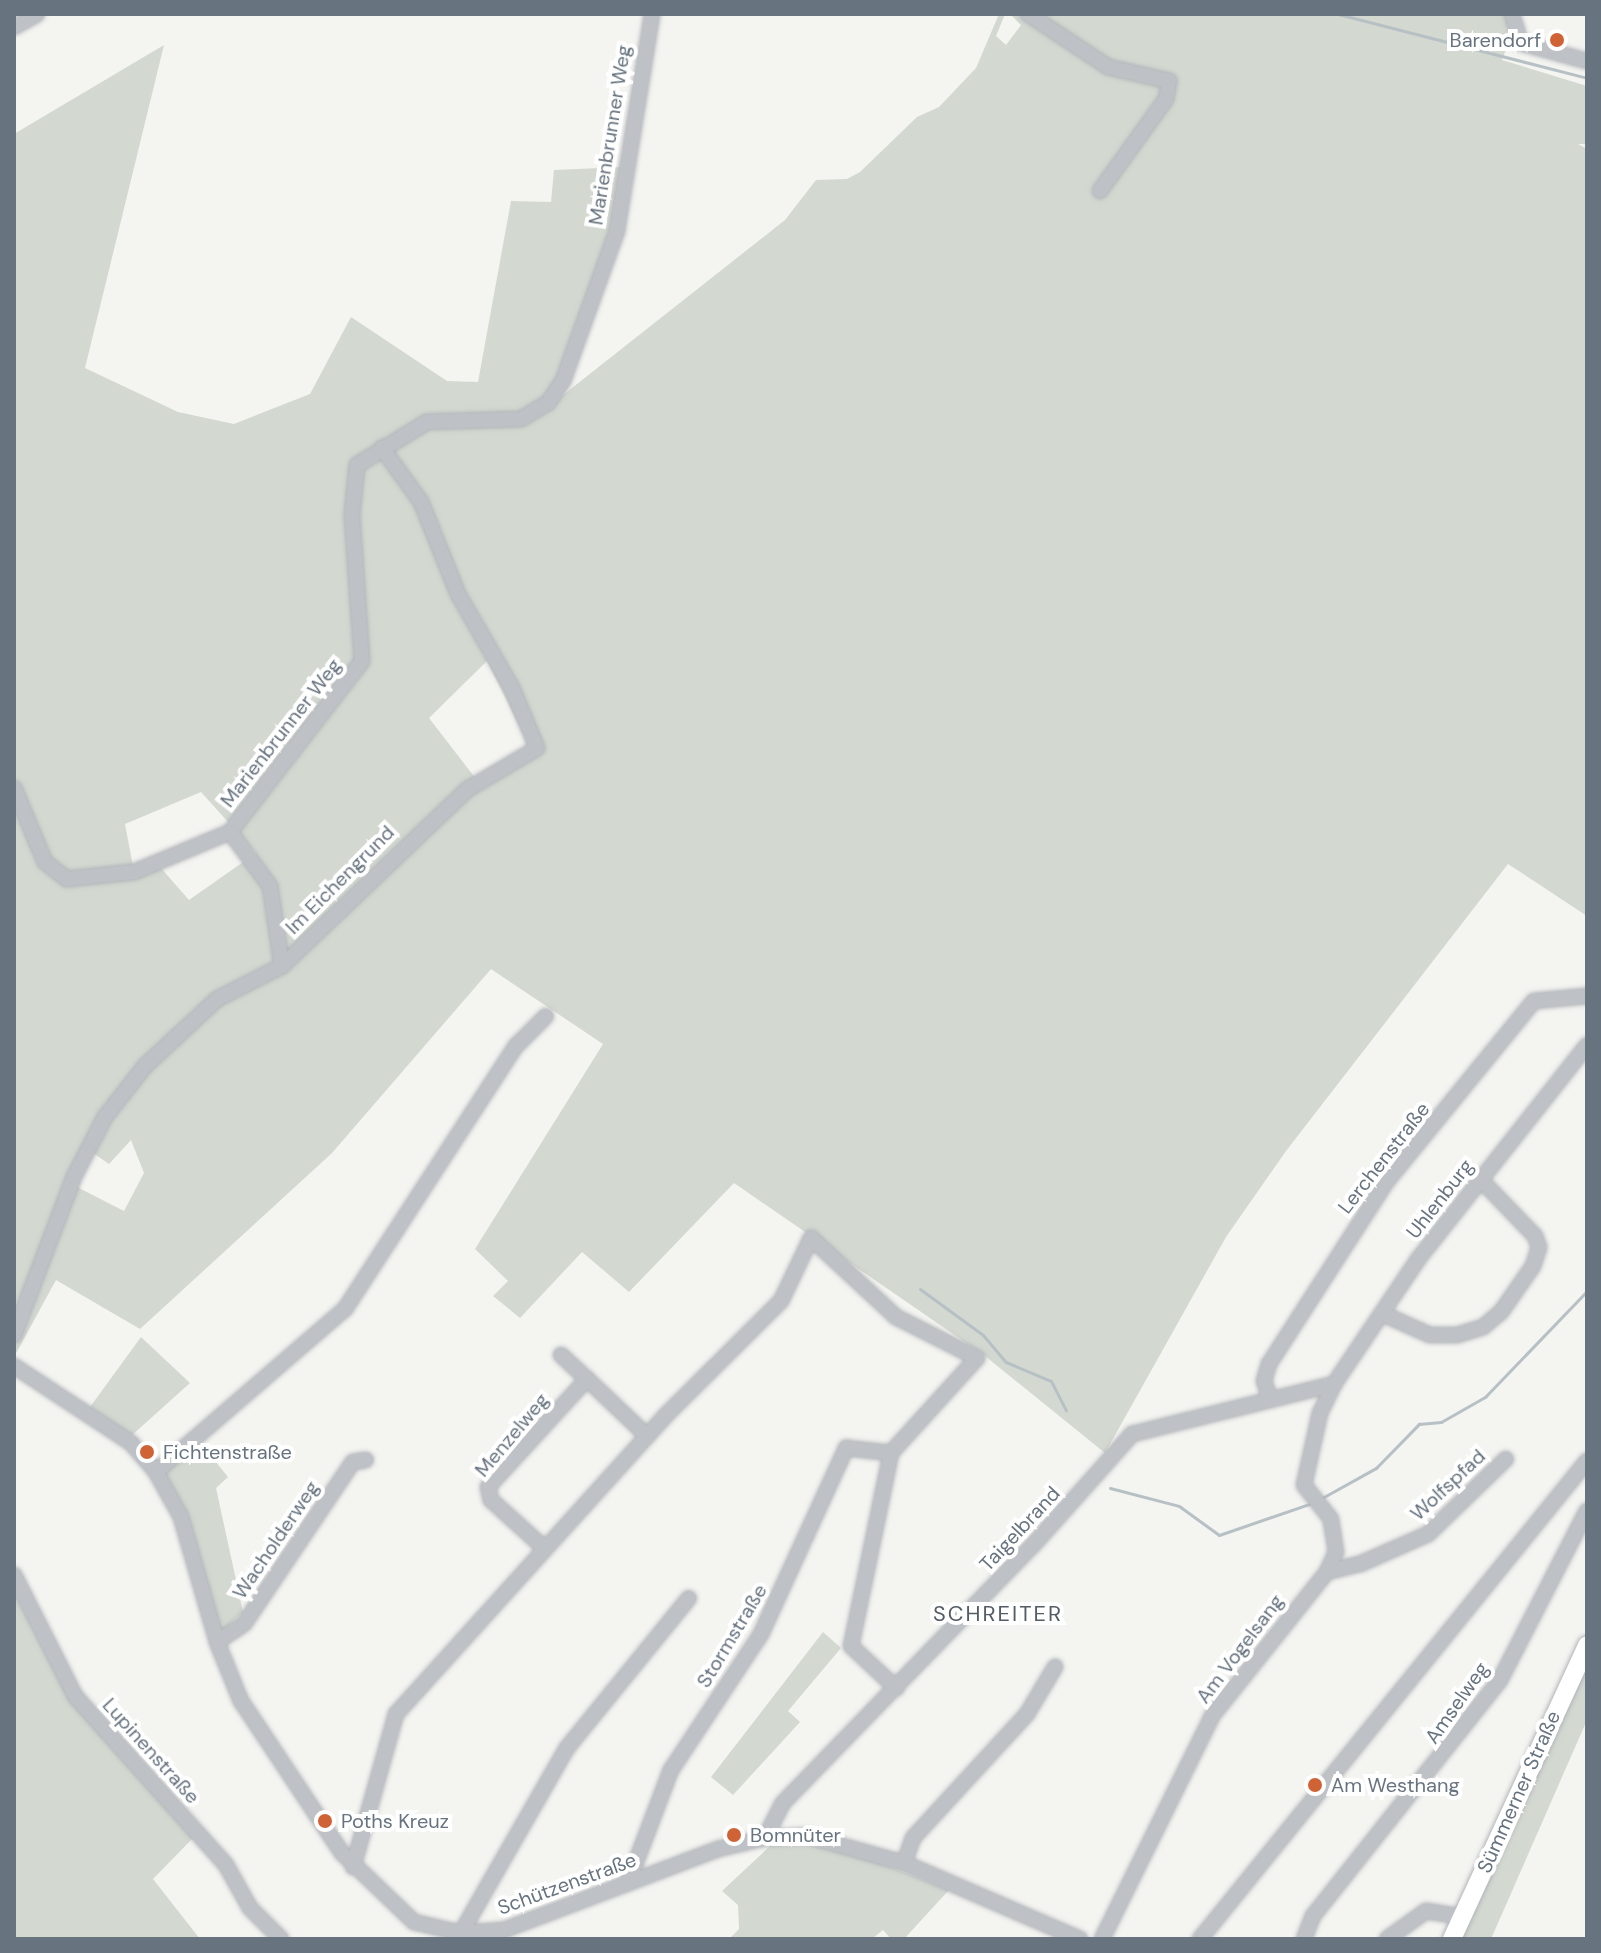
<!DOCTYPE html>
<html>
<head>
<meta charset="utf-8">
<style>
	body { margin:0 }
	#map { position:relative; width:1601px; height:1953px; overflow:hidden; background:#f4f4f1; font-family:"DM Sans",sans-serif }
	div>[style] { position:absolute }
	.green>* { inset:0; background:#d3d9d1 }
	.stream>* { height:3px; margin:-1.5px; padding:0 1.5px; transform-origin:1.5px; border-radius:1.5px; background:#b7c0c5 }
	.roads { filter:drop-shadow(0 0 2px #b2b5b9) drop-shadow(0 0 2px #b2b5b9) }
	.minor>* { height:14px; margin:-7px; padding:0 7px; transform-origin:7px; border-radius:7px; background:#bec1c5 }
	.major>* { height:18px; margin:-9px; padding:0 9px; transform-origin:9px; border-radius:9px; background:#fff }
	.dots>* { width:22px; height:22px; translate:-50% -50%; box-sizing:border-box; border:4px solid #fff; border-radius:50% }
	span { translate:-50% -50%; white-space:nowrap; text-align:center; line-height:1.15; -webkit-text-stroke:8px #fff; paint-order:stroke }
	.poi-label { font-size:20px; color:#67737f }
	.right { translate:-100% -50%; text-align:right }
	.left { translate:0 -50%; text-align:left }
	.street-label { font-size:20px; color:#67737f }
	.neighbourhood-label { font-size:22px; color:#545c65; letter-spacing:2px }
	.frame { position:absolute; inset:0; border:16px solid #67737f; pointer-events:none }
</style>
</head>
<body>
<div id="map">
	<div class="green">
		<i style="clip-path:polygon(evenodd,999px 14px,1005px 14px,996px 36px,1006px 45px,1021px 25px,1010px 14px,1519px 14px,1502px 60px,1587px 86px,1587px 144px,1578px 144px,1587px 149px,1587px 916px,1508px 864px,1286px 1151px,1226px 1237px,1105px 1453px,985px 1356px,734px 1183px,629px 1292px,582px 1252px,520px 1318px,493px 1296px,508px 1281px,475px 1249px,603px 1044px,491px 969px,332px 1153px,140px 1329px,56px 1280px,14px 1357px,14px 134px,164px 45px,85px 368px,178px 412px,234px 424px,310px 394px,351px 317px,447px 381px,478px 382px,511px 201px,551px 202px,554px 170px,624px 167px,614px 223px,558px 399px,785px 220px,816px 180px,847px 179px,860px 172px,917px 117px,939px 107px,976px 68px,999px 14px,487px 661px,533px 754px,483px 788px,429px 718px,487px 661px,999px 14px,201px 792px,256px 853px,189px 900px,161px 868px,135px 877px,125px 824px,201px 792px,999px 14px,131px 1140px,144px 1173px,124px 1211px,67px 1182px,86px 1148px,109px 1164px,131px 1140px)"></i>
		<i style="clip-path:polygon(141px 1337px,190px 1383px,131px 1436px,90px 1407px)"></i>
		<i style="clip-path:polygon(200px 1442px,228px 1477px,216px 1488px,243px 1612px,221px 1632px,187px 1517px,164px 1472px)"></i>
		<i style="clip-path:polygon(14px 1591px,68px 1696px,194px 1837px,153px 1879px,200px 1939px,14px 1939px)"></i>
		<i style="clip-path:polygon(823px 1632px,841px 1648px,788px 1711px,800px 1722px,733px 1795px,711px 1777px)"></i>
		<i style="clip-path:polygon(1587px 1665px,1587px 1720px,1491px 1939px,1457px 1939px)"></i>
		<i style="clip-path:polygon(802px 1844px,862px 1856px,949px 1890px,904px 1939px,891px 1939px,883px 1930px,872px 1939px,729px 1939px,739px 1929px,738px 1905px,722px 1891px,770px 1846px)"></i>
	</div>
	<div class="stream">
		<i style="left:1338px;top:14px;width:257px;rotate:14.4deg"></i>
		<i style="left:920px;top:1289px;width:78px;rotate:36.1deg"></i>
		<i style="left:983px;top:1335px;width:35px;rotate:50deg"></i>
		<i style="left:1006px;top:1362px;width:49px;rotate:22.9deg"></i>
		<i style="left:1051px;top:1381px;width:33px;rotate:63deg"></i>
		<i style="left:1110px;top:1488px;width:71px;rotate:14.6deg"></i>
		<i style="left:1179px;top:1506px;width:49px;rotate:35.9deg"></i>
		<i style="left:1219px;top:1535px;width:98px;rotate:-19deg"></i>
		<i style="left:1322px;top:1498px;width:62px;rotate:-29.1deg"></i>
		<i style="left:1376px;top:1468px;width:62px;rotate:-45.7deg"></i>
		<i style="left:1419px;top:1424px;width:22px;rotate:-5deg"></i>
		<i style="left:1441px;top:1422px;width:51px;rotate:-29.6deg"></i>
		<i style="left:1485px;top:1397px;width:147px;rotate:-46.1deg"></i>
	</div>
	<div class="roads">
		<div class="minor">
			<i style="left:1028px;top:14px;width:96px;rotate:33.5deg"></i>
			<i style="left:1108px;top:67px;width:63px;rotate:12.9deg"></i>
			<i style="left:1169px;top:81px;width:18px;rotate:99deg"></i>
			<i style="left:1166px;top:99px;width:113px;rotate:125.7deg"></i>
			<i style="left:1512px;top:14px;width:30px;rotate:73deg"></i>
			<i style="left:1521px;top:43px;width:68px;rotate:15.3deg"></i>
			<i style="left:14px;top:27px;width:26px;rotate:-29deg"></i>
			<i style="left:14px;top:788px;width:80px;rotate:67.3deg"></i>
			<i style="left:45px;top:862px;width:28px;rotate:38deg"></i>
			<i style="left:67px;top:879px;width:67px;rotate:-6deg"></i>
			<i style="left:134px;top:872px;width:104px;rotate:-22.6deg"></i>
			<i style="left:230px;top:832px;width:216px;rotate:-52.3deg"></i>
			<i style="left:362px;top:661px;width:146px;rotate:-93.9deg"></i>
			<i style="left:352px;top:515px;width:50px;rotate:-84.3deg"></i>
			<i style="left:357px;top:465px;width:82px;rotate:-31.6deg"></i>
			<i style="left:427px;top:422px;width:94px;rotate:-1.8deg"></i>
			<i style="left:521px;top:419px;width:31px;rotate:-31deg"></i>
			<i style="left:548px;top:403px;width:27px;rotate:-56deg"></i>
			<i style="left:563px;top:381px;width:159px;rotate:-70.2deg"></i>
			<i style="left:617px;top:231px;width:220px;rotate:-80.8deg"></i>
			<i style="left:230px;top:832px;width:67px;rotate:53.5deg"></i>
			<i style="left:270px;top:886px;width:81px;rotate:81.5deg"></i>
			<i style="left:1383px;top:1314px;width:51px;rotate:24.1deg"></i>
			<i style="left:1430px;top:1335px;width:27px"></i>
			<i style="left:1457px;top:1335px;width:27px;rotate:-17deg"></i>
			<i style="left:1483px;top:1327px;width:23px;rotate:-40deg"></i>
			<i style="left:1501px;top:1312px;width:56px;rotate:-55.2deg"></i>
			<i style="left:1533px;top:1266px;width:20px;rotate:-72deg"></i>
			<i style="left:1539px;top:1247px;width:12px;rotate:-110deg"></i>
			<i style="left:1535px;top:1236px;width:79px;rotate:-134deg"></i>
			<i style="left:14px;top:1335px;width:169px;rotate:-69.2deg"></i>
			<i style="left:74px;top:1177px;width:68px;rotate:-62.7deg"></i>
			<i style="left:105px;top:1117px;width:65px;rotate:-51.9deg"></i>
			<i style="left:145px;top:1066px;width:98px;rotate:-42.9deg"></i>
			<i style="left:217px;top:999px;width:73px;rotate:-26.9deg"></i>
			<i style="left:282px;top:966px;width:257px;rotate:-43.6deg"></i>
			<i style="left:468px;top:789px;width:80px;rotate:-30.7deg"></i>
			<i style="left:537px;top:748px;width:65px;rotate:-112.6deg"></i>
			<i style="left:512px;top:688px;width:108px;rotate:-119.9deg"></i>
			<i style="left:458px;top:594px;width:99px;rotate:-111.9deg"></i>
			<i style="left:421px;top:502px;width:67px;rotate:-125.8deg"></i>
			<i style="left:561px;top:1355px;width:35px;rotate:43deg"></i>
			<i style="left:14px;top:1366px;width:140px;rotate:33.3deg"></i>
			<i style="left:131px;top:1443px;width:38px;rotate:49deg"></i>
			<i style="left:156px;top:1472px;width:51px;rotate:60.9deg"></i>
			<i style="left:181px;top:1517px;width:130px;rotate:73.9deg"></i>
			<i style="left:217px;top:1642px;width:64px;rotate:67.9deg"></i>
			<i style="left:241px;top:1701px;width:182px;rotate:56.4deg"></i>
			<i style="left:342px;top:1853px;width:100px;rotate:43.8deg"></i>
			<i style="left:414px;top:1922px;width:48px;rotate:13.2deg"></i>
			<i style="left:461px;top:1933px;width:43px;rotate:-4deg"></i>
			<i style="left:504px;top:1930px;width:229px;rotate:-20.7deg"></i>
			<i style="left:718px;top:1849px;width:48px;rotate:-13.2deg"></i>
			<i style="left:765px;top:1838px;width:42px;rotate:-2.7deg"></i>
			<i style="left:807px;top:1836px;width:101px;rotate:15.6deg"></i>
			<i style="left:904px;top:1863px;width:192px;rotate:23.4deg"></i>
			<i style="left:1270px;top:1399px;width:19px;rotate:-108deg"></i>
			<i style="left:1264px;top:1381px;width:18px;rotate:-74deg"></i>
			<i style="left:1269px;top:1364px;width:218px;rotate:-57.2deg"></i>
			<i style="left:1387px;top:1181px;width:232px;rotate:-50.8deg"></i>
			<i style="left:1534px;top:1001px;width:53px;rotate:-5.4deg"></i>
			<i style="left:156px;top:1472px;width:250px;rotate:-40.8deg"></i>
			<i style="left:345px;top:1309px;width:314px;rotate:-57deg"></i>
			<i style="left:516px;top:1046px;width:42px;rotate:-45deg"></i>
			<i style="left:544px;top:1548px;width:72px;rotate:-137.8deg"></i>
			<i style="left:491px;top:1500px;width:13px;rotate:-103deg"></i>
			<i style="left:488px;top:1487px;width:147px;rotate:-47.5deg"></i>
			<i style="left:587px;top:1379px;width:83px;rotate:43.5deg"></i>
			<i style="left:1327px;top:1572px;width:34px;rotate:-14deg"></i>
			<i style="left:1360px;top:1564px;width:74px;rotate:-23.8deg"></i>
			<i style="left:1428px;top:1534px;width:108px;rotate:-43.9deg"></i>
			<i style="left:14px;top:1575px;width:136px;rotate:63.2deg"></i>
			<i style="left:75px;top:1696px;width:227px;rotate:48.2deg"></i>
			<i style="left:226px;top:1865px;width:49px;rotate:60.8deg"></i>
			<i style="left:250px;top:1908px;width:44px;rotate:45deg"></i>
			<i style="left:217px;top:1642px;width:32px;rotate:-34deg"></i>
			<i style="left:244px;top:1624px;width:195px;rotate:-56.1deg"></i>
			<i style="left:353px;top:1462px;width:13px;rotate:-9deg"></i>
			<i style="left:765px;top:1838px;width:38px;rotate:-63deg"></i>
			<i style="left:782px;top:1804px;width:363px;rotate:-45.9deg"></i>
			<i style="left:1035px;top:1543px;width:146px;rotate:-48.3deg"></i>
			<i style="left:1132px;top:1434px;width:208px;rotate:-13.9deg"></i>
			<i style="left:904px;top:1863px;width:27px;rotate:-70deg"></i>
			<i style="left:913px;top:1838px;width:168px;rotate:-47.4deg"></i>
			<i style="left:1027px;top:1714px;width:55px;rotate:-59.2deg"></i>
			<i style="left:353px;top:1867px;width:159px;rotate:-74.3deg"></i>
			<i style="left:396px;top:1714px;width:401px;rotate:-47.9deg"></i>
			<i style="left:665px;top:1416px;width:163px;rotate:-44.8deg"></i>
			<i style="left:781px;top:1301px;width:70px;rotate:-64.5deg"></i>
			<i style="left:811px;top:1238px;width:116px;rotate:42.9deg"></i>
			<i style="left:896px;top:1317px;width:91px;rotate:26.8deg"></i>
			<i style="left:977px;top:1358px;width:128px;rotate:132.2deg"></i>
			<i style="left:891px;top:1453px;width:197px;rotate:101.7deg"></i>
			<i style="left:851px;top:1646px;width:62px;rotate:43deg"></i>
			<i style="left:628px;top:1883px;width:121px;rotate:-69.2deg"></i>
			<i style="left:671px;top:1770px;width:163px;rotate:-56.5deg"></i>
			<i style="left:761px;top:1634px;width:205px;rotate:-65.4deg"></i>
			<i style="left:846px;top:1448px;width:45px;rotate:6.3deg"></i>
			<i style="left:461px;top:1933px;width:213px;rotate:-60.2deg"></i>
			<i style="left:567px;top:1748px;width:193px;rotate:-50.9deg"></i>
			<i style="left:1102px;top:1939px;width:249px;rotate:-63.7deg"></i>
			<i style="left:1212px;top:1716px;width:184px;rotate:-51.4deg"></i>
			<i style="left:1327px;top:1572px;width:22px;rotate:-66deg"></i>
			<i style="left:1336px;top:1552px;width:33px;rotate:-99deg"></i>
			<i style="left:1331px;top:1519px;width:43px;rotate:-128.5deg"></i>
			<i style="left:1304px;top:1485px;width:74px;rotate:-77.5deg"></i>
			<i style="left:1320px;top:1413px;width:32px;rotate:-64deg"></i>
			<i style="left:1334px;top:1384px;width:152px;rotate:-56deg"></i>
			<i style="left:1419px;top:1258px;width:271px;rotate:-51.7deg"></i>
			<i style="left:1200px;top:1939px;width:615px;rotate:-51.01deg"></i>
			<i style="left:1304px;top:1939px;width:25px;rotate:-69deg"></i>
			<i style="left:1313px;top:1916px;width:301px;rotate:-51.6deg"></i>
			<i style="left:1500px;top:1680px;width:190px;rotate:-62.8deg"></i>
			<i style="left:1387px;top:1939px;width:48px;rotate:-35.7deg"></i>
			<i style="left:1426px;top:1911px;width:36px;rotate:9deg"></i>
		</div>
		<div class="major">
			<i style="left:1452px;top:1939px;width:323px;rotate:-65.3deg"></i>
		</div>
	</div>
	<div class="dots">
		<i style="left:1557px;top:40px;background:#cf6336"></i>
		<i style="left:147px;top:1452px;background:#cf6336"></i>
		<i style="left:1315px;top:1785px;background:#cf6336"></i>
		<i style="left:325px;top:1821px;background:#cf6336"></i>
		<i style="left:734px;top:1835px;background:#cf6336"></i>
	</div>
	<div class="poi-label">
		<span class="right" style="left:1541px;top:40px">Barendorf</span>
		<span class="left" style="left:163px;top:1452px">Fichtenstraße</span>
		<span class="left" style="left:1331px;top:1785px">Am Westhang</span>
		<span class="left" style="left:341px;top:1821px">Poths Kreuz</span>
		<span class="left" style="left:750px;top:1835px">Bomnüter</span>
	</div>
	<div class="street-label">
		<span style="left:610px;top:135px;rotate:-81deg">Marienbrunner Weg</span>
		<span style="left:281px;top:733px;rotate:-52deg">Marienbrunner Weg</span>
		<span style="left:340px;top:880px;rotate:-45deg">Im Eichengrund</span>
		<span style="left:1384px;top:1158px;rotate:-52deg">Lerchenstraße</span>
		<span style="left:1440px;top:1199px;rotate:-52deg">Uhlenburg</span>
		<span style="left:512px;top:1435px;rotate:-50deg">Menzelweg</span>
		<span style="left:1448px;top:1485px;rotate:-43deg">Wolfspfad</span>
		<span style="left:1020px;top:1529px;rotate:-47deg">Taigelbrand</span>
		<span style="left:276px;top:1540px;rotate:-56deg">Wacholderweg</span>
		<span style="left:732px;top:1636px;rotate:-59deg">Stormstraße</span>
		<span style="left:1240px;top:1649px;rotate:-53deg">Am Vogelsang</span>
		<span style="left:1457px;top:1703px;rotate:-55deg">Amselweg</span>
		<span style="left:151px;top:1751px;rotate:48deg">Lupinenstraße</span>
		<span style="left:1519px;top:1792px;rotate:-66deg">Sümmerner Straße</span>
		<span style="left:567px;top:1884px;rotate:-20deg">Schützenstraße</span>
	</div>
	<div class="neighbourhood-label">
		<span style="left:998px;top:1614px">SCHREITER</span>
	</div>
	<div class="frame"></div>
</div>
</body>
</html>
